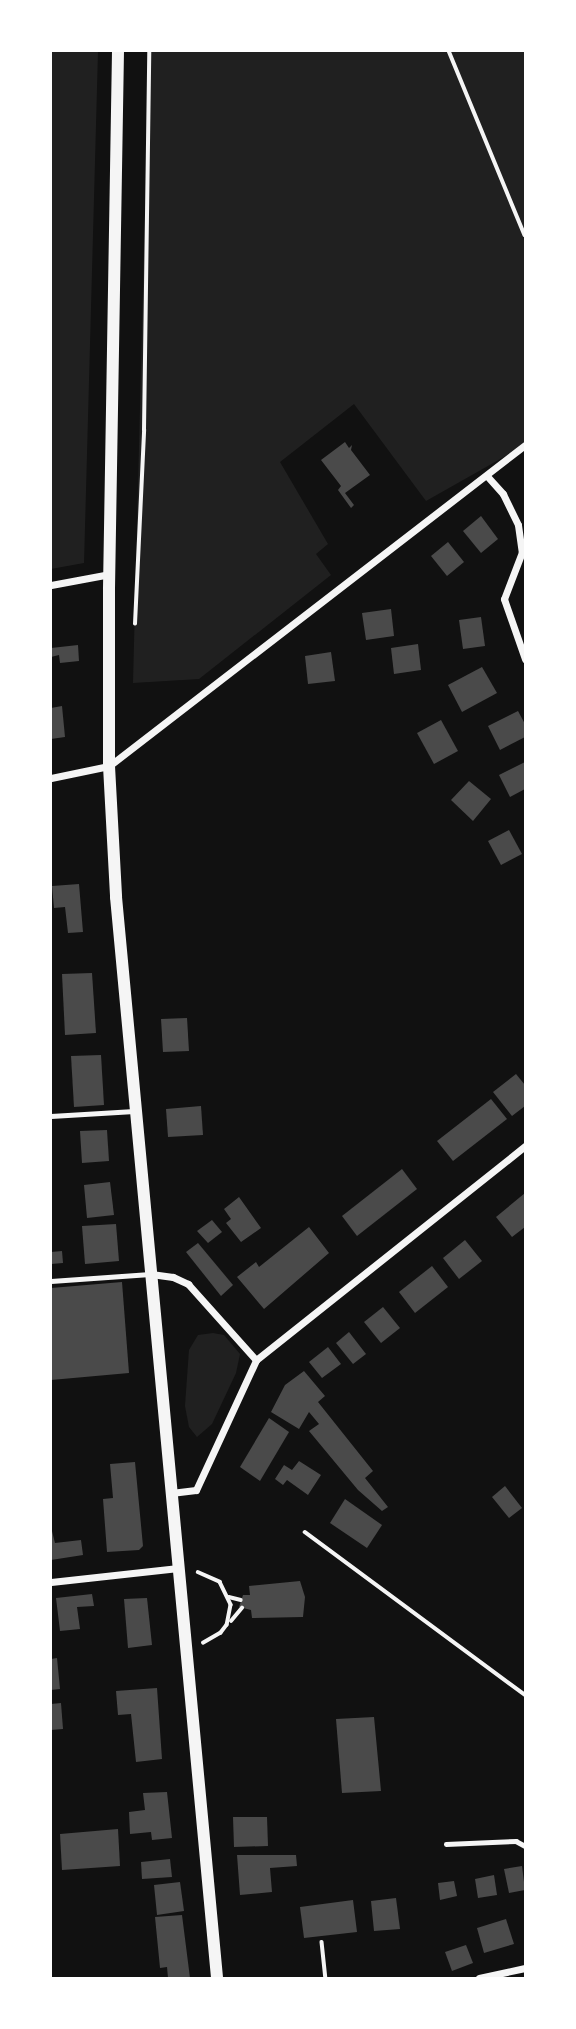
<!DOCTYPE html>
<html>
<head>
<meta charset="utf-8">
<style>
	body { margin:0 }
	#map { position:relative; width:576px; height:2029px; overflow:hidden; background:#111; font-family:"PT Sans",sans-serif }
	div>[style] { position:absolute }
	.green>* { inset:0; background:#202020 }
	.building>* { inset:0; background:#4a4a4a }
	.path>* { height:3.5px; margin:-1.75px; padding:0 1.75px; transform-origin:1.75px; border-radius:1.75px; background:#f5f5f5 }
	.service>* { height:4.5px; margin:-2.25px; padding:0 2.25px; transform-origin:2.25px; border-radius:2.25px; background:#f5f5f5 }
	.minor>* { height:7px; margin:-3.5px; padding:0 3.5px; transform-origin:3.5px; border-radius:3.5px; background:#f5f5f5 }
	.secondary>* { height:12px; margin:-6px; padding:0 6px; transform-origin:6px; border-radius:6px; background:#f5f5f5 }
	span { translate:-50% -50%; white-space:nowrap; text-align:center; line-height:1.15; -webkit-text-stroke:7px #fff; paint-order:stroke }
	.frame { position:absolute; inset:0; border:52px solid #fff; pointer-events:none }
</style>
</head>
<body>
<div id="map">
	<div class="green">
		<i style="clip-path:polygon(51px 51px,98px 51px,84px 563px,51px 569px)"></i>
		<i style="clip-path:polygon(149px 51px,525px 51px,525px 445px,426px 501px,354px 404px,280px 462px,328px 544px,316px 554px,331px 575px,199px 679px,133px 683px)"></i>
		<i style="clip-path:polygon(213px 1333px,224px 1335px,240px 1354px,236px 1373px,212px 1424px,197px 1437px,189px 1427px,185px 1406px,189px 1350px,198px 1335px)"></i>
	</div>
	<div class="building">
		<i style="clip-path:polygon(345px 442px,349px 448px,352px 445px,351px 450px,370px 475px,345px 493px,354px 505px,351px 508px,338px 490px,341px 486px,321px 460px)"></i>
		<i style="clip-path:polygon(481px 516px,498px 539px,481px 553px,463px 531px)"></i>
		<i style="clip-path:polygon(448px 542px,464px 562px,447px 576px,431px 556px)"></i>
		<i style="clip-path:polygon(391px 609px,394px 636px,366px 640px,362px 613px)"></i>
		<i style="clip-path:polygon(481px 617px,485px 646px,463px 649px,459px 620px)"></i>
		<i style="clip-path:polygon(418px 644px,421px 670px,394px 674px,391px 648px)"></i>
		<i style="clip-path:polygon(78px 645px,79px 661px,60px 663px,59px 655px,51px 657px,51px 648px)"></i>
		<i style="clip-path:polygon(331px 652px,335px 681px,308px 684px,305px 656px)"></i>
		<i style="clip-path:polygon(482px 667px,497px 693px,462px 712px,448px 685px)"></i>
		<i style="clip-path:polygon(62px 706px,65px 737px,51px 739px,51px 708px)"></i>
		<i style="clip-path:polygon(518px 711px,525px 724px,525px 737px,500px 750px,488px 726px)"></i>
		<i style="clip-path:polygon(441px 720px,458px 751px,434px 764px,417px 733px)"></i>
		<i style="clip-path:polygon(525px 762px,525px 789px,510px 797px,499px 775px)"></i>
		<i style="clip-path:polygon(469px 781px,491px 799px,473px 821px,451px 800px)"></i>
		<i style="clip-path:polygon(509px 830px,522px 854px,501px 865px,488px 841px)"></i>
		<i style="clip-path:polygon(79px 884px,83px 932px,68px 933px,65px 907px,54px 908px,52px 886px)"></i>
		<i style="clip-path:polygon(92px 973px,96px 1033px,65px 1035px,62px 974px)"></i>
		<i style="clip-path:polygon(187px 1018px,189px 1051px,163px 1052px,161px 1019px)"></i>
		<i style="clip-path:polygon(101px 1055px,104px 1105px,74px 1107px,71px 1056px)"></i>
		<i style="clip-path:polygon(516px 1074px,525px 1085px,525px 1106px,512px 1116px,493px 1092px)"></i>
		<i style="clip-path:polygon(491px 1099px,507px 1119px,453px 1161px,437px 1141px)"></i>
		<i style="clip-path:polygon(201px 1106px,203px 1135px,168px 1137px,166px 1109px)"></i>
		<i style="clip-path:polygon(107px 1130px,109px 1161px,82px 1163px,80px 1131px)"></i>
		<i style="clip-path:polygon(402px 1169px,417px 1189px,357px 1236px,342px 1216px)"></i>
		<i style="clip-path:polygon(110px 1182px,114px 1215px,87px 1218px,84px 1185px)"></i>
		<i style="clip-path:polygon(525px 1193px,525px 1227px,512px 1237px,496px 1217px)"></i>
		<i style="clip-path:polygon(239px 1197px,261px 1228px,241px 1242px,226px 1223px,231px 1219px,224px 1209px)"></i>
		<i style="clip-path:polygon(212px 1220px,222px 1232px,208px 1243px,197px 1231px)"></i>
		<i style="clip-path:polygon(116px 1224px,119px 1261px,85px 1264px,82px 1226px)"></i>
		<i style="clip-path:polygon(309px 1227px,329px 1253px,264px 1309px,237px 1277px,256px 1262px,259px 1267px)"></i>
		<i style="clip-path:polygon(465px 1240px,482px 1261px,459px 1279px,443px 1258px)"></i>
		<i style="clip-path:polygon(198px 1243px,233px 1285px,221px 1296px,186px 1252px)"></i>
		<i style="clip-path:polygon(62px 1251px,63px 1263px,51px 1264px,51px 1252px)"></i>
		<i style="clip-path:polygon(432px 1266px,448px 1287px,415px 1313px,399px 1292px)"></i>
		<i style="clip-path:polygon(122px 1282px,129px 1373px,51px 1380px,51px 1288px)"></i>
		<i style="clip-path:polygon(383px 1307px,400px 1328px,381px 1343px,364px 1322px)"></i>
		<i style="clip-path:polygon(349px 1332px,366px 1354px,353px 1364px,336px 1343px)"></i>
		<i style="clip-path:polygon(328px 1347px,341px 1364px,322px 1378px,309px 1362px)"></i>
		<i style="clip-path:polygon(304px 1371px,325px 1396px,318px 1402px,373px 1471px,365px 1478px,388px 1507px,382px 1511px,358px 1490px,309px 1431px,319px 1424px,309px 1412px,299px 1429px,271px 1412px,285px 1385px)"></i>
		<i style="clip-path:polygon(269px 1418px,289px 1432px,260px 1481px,240px 1467px)"></i>
		<i style="clip-path:polygon(299px 1461px,321px 1475px,308px 1495px,287px 1480px,283px 1485px,275px 1479px,284px 1465px,292px 1470px)"></i>
		<i style="clip-path:polygon(135px 1462px,143px 1546px,139px 1550px,107px 1552px,103px 1499px,113px 1498px,110px 1464px)"></i>
		<i style="clip-path:polygon(505px 1486px,522px 1508px,509px 1518px,492px 1497px)"></i>
		<i style="clip-path:polygon(345px 1499px,382px 1525px,367px 1548px,330px 1523px)"></i>
		<i style="clip-path:polygon(51px 1527px,55px 1543px,81px 1540px,83px 1555px,51px 1560px)"></i>
		<i style="clip-path:polygon(300px 1581px,305px 1597px,303px 1617px,252px 1618px,251px 1610px,239px 1607px,243px 1595px,250px 1595px,249px 1586px)"></i>
		<i style="clip-path:polygon(92px 1594px,94px 1606px,77px 1607px,80px 1629px,60px 1631px,56px 1598px)"></i>
		<i style="clip-path:polygon(147px 1598px,152px 1645px,128px 1648px,124px 1599px)"></i>
		<i style="clip-path:polygon(57px 1658px,60px 1689px,51px 1690px,51px 1659px)"></i>
		<i style="clip-path:polygon(157px 1688px,162px 1759px,136px 1762px,131px 1714px,118px 1715px,116px 1691px)"></i>
		<i style="clip-path:polygon(61px 1703px,63px 1729px,51px 1730px,51px 1704px)"></i>
		<i style="clip-path:polygon(374px 1717px,381px 1791px,342px 1793px,336px 1719px)"></i>
		<i style="clip-path:polygon(167px 1792px,172px 1838px,152px 1840px,151px 1832px,130px 1834px,129px 1812px,145px 1810px,143px 1793px)"></i>
		<i style="clip-path:polygon(233px 1817px,267px 1817px,268px 1846px,234px 1847px)"></i>
		<i style="clip-path:polygon(118px 1829px,120px 1866px,62px 1870px,60px 1834px)"></i>
		<i style="clip-path:polygon(237px 1855px,296px 1855px,297px 1866px,270px 1868px,272px 1892px,240px 1895px)"></i>
		<i style="clip-path:polygon(170px 1859px,172px 1877px,142px 1879px,141px 1862px)"></i>
		<i style="clip-path:polygon(522px 1866px,525px 1890px,509px 1893px,504px 1869px)"></i>
		<i style="clip-path:polygon(494px 1875px,497px 1895px,478px 1898px,475px 1879px)"></i>
		<i style="clip-path:polygon(454px 1881px,457px 1896px,440px 1900px,438px 1883px)"></i>
		<i style="clip-path:polygon(180px 1882px,184px 1911px,157px 1915px,154px 1885px)"></i>
		<i style="clip-path:polygon(396px 1898px,400px 1929px,374px 1931px,371px 1901px)"></i>
		<i style="clip-path:polygon(353px 1900px,357px 1932px,304px 1938px,300px 1907px)"></i>
		<i style="clip-path:polygon(182px 1915px,190px 1978px,168px 1978px,167px 1967px,160px 1968px,155px 1917px)"></i>
		<i style="clip-path:polygon(506px 1919px,514px 1944px,484px 1953px,477px 1928px)"></i>
		<i style="clip-path:polygon(466px 1945px,473px 1963px,452px 1971px,445px 1952px)"></i>
	</div>
	<div class="path">
		<i style="left:449px;top:51px;width:199px;rotate:67.6deg"></i>
		<i style="left:135px;top:624px;width:194px;rotate:-87.3deg"></i>
		<i style="left:144px;top:430px;width:379px;rotate:-89.2deg"></i>
		<i style="left:305px;top:1532px;width:274px;rotate:36.5deg"></i>
		<i style="left:198px;top:1572px;width:24px;rotate:24deg"></i>
		<i style="left:220px;top:1582px;width:25px;rotate:64deg"></i>
		<i style="left:231px;top:1605px;width:20px;rotate:101deg"></i>
		<i style="left:227px;top:1625px;width:10px;rotate:127deg"></i>
		<i style="left:221px;top:1633px;width:20px;rotate:150deg"></i>
		<i style="left:229px;top:1597px;width:12px;rotate:14deg"></i>
		<i style="left:231px;top:1621px;width:17px;rotate:-50deg"></i>
		<i style="left:322px;top:1942px;width:36px;rotate:84deg"></i>
	</div>
	<div class="service">
		<i style="left:51px;top:1116px;width:83px;rotate:-3.4deg"></i>
		<i style="left:51px;top:1281px;width:99px;rotate:-4deg"></i>
		<i style="left:446px;top:1844px;width:70px;rotate:-2.5deg"></i>
		<i style="left:516px;top:1841px;width:10px;rotate:29deg"></i>
	</div>
	<div class="minor">
		<i style="left:487px;top:476px;width:24px;rotate:48deg"></i>
		<i style="left:503px;top:494px;width:34px;rotate:64deg"></i>
		<i style="left:518px;top:525px;width:27px;rotate:82deg"></i>
		<i style="left:522px;top:552px;width:50px;rotate:111deg"></i>
		<i style="left:504px;top:599px;width:64px;rotate:70.7deg"></i>
		<i style="left:51px;top:585px;width:60px;rotate:-10.6deg"></i>
		<i style="left:51px;top:778px;width:59px;rotate:-11.7deg"></i>
		<i style="left:109px;top:766px;width:525px;rotate:-37.66deg"></i>
		<i style="left:151px;top:1274px;width:22px;rotate:8deg"></i>
		<i style="left:173px;top:1277px;width:17px;rotate:25deg"></i>
		<i style="left:188px;top:1284px;width:102px;rotate:48.2deg"></i>
		<i style="left:171px;top:1493px;width:25px;rotate:-7deg"></i>
		<i style="left:196px;top:1490px;width:143px;rotate:-65.2deg"></i>
		<i style="left:256px;top:1360px;width:344px;rotate:-38.5deg"></i>
		<i style="left:51px;top:1582px;width:128px;rotate:-6.3deg"></i>
		<i style="left:479px;top:1978px;width:47px;rotate:-12.3deg"></i>
	</div>
	<div class="secondary">
		<i style="left:118px;top:51px;width:539px;rotate:90.96deg"></i>
		<i style="left:109px;top:590px;width:176px;rotate:90deg"></i>
		<i style="left:109px;top:766px;width:131px;rotate:86.9deg"></i>
		<i style="left:116px;top:897px;width:1086px;rotate:84.66deg"></i>
	</div>
	<div class="frame"></div>
</div>
</body>
</html>
